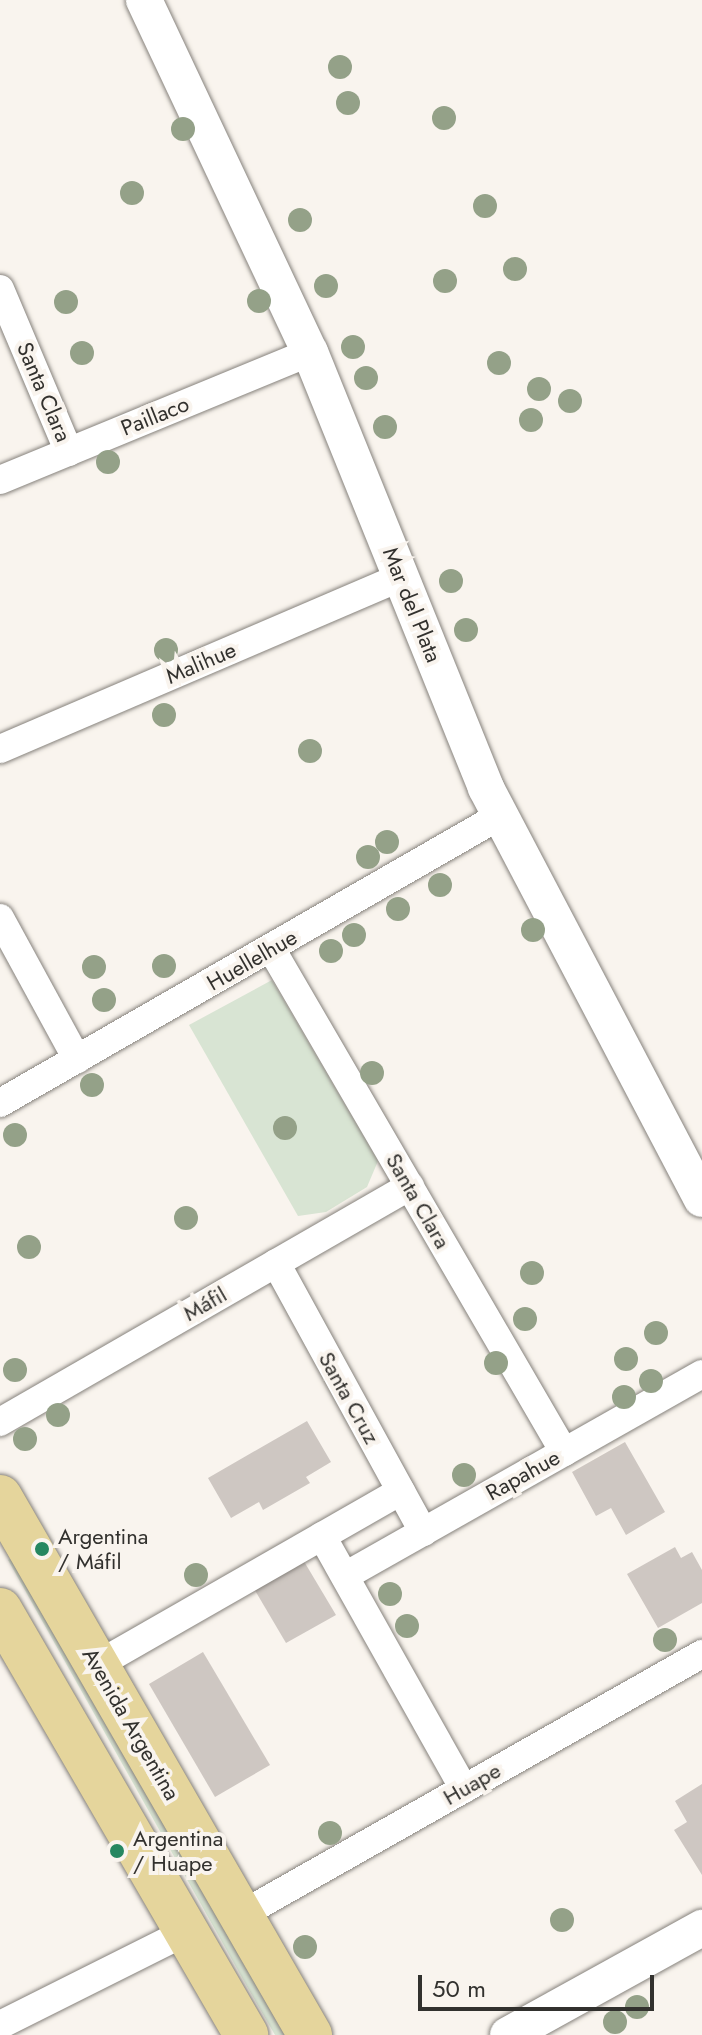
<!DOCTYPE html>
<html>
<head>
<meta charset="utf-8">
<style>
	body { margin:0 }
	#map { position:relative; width:702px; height:2035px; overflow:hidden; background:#f9f4ee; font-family:Jost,sans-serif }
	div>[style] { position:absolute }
	.green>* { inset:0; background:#d8e4d3 }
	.building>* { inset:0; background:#cec7c2 }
	.roads { filter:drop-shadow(0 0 2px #86827c) drop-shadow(0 0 2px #86827c) }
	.minor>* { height:28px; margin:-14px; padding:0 14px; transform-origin:14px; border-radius:14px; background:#fff }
	.tertiary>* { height:36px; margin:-18px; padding:0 18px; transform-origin:18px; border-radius:18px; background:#fff }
	.primary>* { height:44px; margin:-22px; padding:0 22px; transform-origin:22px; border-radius:22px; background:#e5d59c }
	.trees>* { width:24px; height:24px; margin:-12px; border-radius:50%; background:#94a188 }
	.dots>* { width:22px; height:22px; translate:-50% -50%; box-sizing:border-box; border:4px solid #f9f4ee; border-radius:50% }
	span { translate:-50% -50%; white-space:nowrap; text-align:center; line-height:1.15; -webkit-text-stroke:8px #f9f4ee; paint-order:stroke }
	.street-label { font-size:22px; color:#32312e }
	.poi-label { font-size:22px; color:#32312e }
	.left { translate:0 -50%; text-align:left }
	.scale { position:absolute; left:418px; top:1975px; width:236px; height:36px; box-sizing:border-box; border:4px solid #32312e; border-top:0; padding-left:10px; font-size:24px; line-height:28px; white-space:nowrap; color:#32312e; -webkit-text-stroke:6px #f9f4ee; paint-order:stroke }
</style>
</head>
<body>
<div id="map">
	<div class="green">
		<i style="clip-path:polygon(272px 980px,378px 1161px,367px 1187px,326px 1212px,298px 1216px,189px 1025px)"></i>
		<i style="clip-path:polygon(21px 1551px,297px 2035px,275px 2035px,249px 1990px,8px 1560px)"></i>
	</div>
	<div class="building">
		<i style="clip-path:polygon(307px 1421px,331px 1462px,306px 1477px,310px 1483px,263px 1510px,259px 1502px,231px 1518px,208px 1478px)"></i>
		<i style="clip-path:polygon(625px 1442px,665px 1512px,626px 1535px,611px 1508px,596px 1516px,572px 1472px)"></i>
		<i style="clip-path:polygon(675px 1547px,681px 1558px,692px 1552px,702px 1570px,702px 1603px,658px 1628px,627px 1574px)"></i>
		<i style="clip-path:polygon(302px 1558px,336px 1615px,286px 1643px,253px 1587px)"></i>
		<i style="clip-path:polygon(203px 1652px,270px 1765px,215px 1797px,149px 1684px)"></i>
		<i style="clip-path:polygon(702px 1784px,702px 1875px,674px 1830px,687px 1822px,675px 1801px)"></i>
	</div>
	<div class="roads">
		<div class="minor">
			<i style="left:0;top:289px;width:177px;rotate:67.1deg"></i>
			<i style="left:0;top:480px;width:335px;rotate:-22.4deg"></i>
			<i style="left:0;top:749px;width:436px;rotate:-23.2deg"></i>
			<i style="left:0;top:918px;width:161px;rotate:61.4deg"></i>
			<i style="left:272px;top:950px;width:581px;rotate:59.81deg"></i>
			<i style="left:0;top:1103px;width:580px;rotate:-29.88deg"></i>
			<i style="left:276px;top:1263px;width:307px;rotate:61.3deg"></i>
			<i style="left:0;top:1422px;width:473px;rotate:-29.9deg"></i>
			<i style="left:322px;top:1536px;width:290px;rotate:60.7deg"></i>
			<i style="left:345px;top:1576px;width:410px;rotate:-29.5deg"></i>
			<i style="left:97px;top:1665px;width:350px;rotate:-29.8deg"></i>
			<i style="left:241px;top:1915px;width:530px;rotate:-29.52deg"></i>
			<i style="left:0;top:2025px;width:210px;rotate:-26.6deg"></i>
		</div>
		<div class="tertiary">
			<i style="left:144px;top:0;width:389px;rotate:64.8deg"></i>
			<i style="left:310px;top:352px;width:470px;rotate:68deg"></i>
			<i style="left:486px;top:788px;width:464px;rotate:62.3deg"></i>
			<i style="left:508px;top:2035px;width:222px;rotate:-28.9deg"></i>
		</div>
		<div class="primary">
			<i style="left:0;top:1497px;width:621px;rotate:60.05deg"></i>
			<i style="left:0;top:1610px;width:491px;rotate:59.9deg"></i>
		</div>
	</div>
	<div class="trees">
		<i style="left:340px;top:67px"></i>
		<i style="left:348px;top:103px"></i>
		<i style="left:444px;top:118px"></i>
		<i style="left:183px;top:129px"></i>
		<i style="left:132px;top:193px"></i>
		<i style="left:485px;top:206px"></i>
		<i style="left:300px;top:220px"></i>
		<i style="left:515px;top:269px"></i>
		<i style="left:445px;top:281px"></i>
		<i style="left:326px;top:286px"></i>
		<i style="left:259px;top:301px"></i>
		<i style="left:66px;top:302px"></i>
		<i style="left:353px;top:347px"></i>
		<i style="left:82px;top:353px"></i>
		<i style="left:499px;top:363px"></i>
		<i style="left:366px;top:378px"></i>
		<i style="left:539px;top:389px"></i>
		<i style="left:570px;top:401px"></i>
		<i style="left:531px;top:420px"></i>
		<i style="left:385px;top:427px"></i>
		<i style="left:108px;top:462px"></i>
		<i style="left:451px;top:581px"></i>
		<i style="left:466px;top:630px"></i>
		<i style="left:166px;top:650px"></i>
		<i style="left:164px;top:715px"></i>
		<i style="left:310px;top:751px"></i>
		<i style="left:387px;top:842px"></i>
		<i style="left:368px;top:857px"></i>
		<i style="left:440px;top:885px"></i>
		<i style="left:398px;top:909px"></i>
		<i style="left:533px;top:930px"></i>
		<i style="left:354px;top:935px"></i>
		<i style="left:331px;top:951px"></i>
		<i style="left:164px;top:966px"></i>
		<i style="left:94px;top:967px"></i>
		<i style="left:104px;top:1000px"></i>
		<i style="left:372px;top:1073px"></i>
		<i style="left:92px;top:1085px"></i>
		<i style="left:285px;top:1128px"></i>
		<i style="left:15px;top:1135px"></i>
		<i style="left:186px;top:1218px"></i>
		<i style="left:29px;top:1247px"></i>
		<i style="left:532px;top:1273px"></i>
		<i style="left:525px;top:1319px"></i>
		<i style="left:656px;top:1333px"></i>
		<i style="left:626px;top:1359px"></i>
		<i style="left:496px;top:1363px"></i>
		<i style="left:15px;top:1370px"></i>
		<i style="left:651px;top:1381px"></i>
		<i style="left:624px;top:1397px"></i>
		<i style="left:58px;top:1415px"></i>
		<i style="left:25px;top:1439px"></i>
		<i style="left:464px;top:1475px"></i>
		<i style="left:196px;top:1575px"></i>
		<i style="left:390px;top:1594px"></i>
		<i style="left:407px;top:1626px"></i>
		<i style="left:665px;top:1640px"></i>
		<i style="left:330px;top:1833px"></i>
		<i style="left:562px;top:1920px"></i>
		<i style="left:305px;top:1947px"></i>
		<i style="left:637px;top:2007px"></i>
		<i style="left:615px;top:2022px"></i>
	</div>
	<div class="dots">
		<i style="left:42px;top:1549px;background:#268760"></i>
		<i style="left:117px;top:1851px;background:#268760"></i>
	</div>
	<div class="street-label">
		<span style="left:44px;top:392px;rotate:67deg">Santa Clara</span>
		<span style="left:155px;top:416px;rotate:-22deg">Paillaco</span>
		<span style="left:412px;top:605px;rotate:68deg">Mar del Plata</span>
		<span style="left:201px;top:663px;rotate:-23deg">Malihue</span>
		<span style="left:252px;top:960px;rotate:-30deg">Huellelhue</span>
		<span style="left:418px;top:1201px;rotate:60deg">Santa Clara</span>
		<span style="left:205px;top:1304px;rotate:-30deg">Máfil</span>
		<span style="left:349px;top:1398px;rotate:61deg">Santa Cruz</span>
		<span style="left:523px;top:1475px;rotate:-29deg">Rapahue</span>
		<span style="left:131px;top:1724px;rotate:60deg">Avenida Argentina</span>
		<span style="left:472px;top:1784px;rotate:-30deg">Huape</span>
	</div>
	<div class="poi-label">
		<span class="left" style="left:58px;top:1549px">Argentina<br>/ Máfil</span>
		<span class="left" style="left:133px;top:1851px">Argentina<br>/ Huape</span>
	</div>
	<div class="scale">50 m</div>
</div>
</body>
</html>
